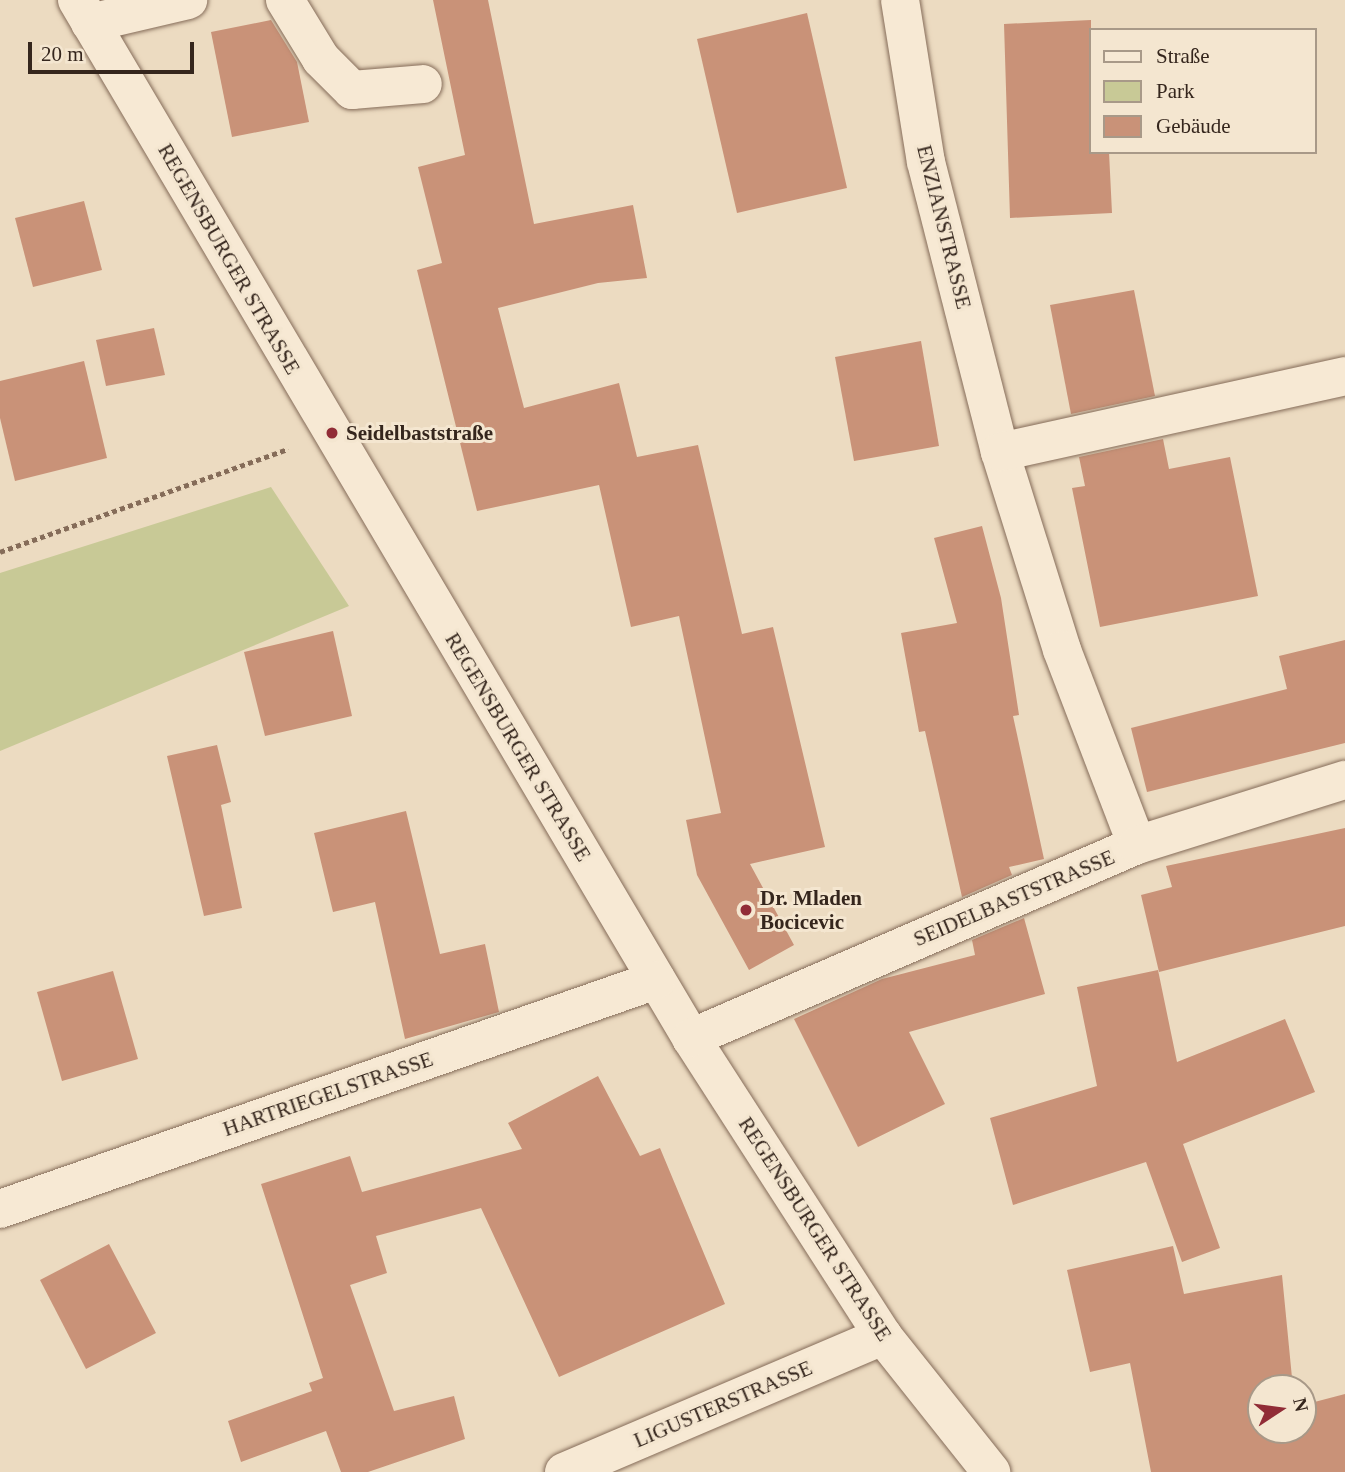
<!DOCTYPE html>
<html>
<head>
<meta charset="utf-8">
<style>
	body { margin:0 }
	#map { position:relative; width:1345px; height:1472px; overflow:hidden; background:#ecdbc1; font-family:"Times New Roman",serif }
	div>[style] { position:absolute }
	.green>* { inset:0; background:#c8c996 }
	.building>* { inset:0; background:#c99278 }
	.path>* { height:4.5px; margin-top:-2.25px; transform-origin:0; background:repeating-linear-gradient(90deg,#856c59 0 5px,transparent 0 8.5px) }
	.roads { filter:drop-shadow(0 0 2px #856c59) drop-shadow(0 0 2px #856c59) }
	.minor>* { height:38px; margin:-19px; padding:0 19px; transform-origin:19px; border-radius:19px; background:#f7e9d4 }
	.dots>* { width:19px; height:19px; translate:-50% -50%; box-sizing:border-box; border:4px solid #f4e6d0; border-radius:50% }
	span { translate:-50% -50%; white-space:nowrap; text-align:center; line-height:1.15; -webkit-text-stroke:6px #f4e6d0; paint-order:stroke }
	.street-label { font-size:21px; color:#35261d }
	.poi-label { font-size:21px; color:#35261d; font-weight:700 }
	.left { translate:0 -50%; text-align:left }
	.legend { position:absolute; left:1089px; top:28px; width:228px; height:126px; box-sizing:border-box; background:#f4e6d0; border:2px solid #a89988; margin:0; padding:9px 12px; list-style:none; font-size:21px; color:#35261d }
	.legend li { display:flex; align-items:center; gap:14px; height:35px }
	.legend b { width:35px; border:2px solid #a89988 }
	.north { position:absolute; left:1247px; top:1374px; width:70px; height:70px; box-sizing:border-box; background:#f4e6d0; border:2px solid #a89988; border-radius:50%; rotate:77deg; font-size:19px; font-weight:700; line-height:28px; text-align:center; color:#35261d }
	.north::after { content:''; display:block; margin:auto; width:24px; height:32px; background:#912c36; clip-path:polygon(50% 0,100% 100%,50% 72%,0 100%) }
	.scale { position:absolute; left:28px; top:42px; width:166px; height:32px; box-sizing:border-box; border:4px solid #35261d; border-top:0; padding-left:9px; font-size:21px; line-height:24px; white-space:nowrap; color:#35261d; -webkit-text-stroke:5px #f4e6d0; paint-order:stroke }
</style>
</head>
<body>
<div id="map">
	<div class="green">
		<i style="clip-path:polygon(271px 487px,349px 606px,0 751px,0 573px)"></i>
	</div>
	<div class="building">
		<i style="clip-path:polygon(433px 0,488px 0,534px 224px,633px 205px,647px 278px,598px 283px,498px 308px,524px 408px,619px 383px,637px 457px,698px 445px,742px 634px,773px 627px,825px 847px,750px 864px,794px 945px,749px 970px,697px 875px,686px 820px,721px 813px,679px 616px,631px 627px,599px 485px,477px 511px,417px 270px,442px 263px,418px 167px,465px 155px)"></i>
		<i style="clip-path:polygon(807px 13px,847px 188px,737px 213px,697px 39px)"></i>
		<i style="clip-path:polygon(271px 20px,297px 62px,309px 122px,232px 137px,211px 32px)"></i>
		<i style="clip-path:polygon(1091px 20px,1091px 152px,1109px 152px,1112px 213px,1010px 218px,1004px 24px)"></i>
		<i style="clip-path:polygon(84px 201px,102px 270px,33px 287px,15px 218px)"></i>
		<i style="clip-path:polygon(1134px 290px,1155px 396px,1071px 414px,1050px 305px)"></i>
		<i style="clip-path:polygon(154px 328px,165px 375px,106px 386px,96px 340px)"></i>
		<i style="clip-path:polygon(921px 341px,939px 446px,854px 461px,835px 357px)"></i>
		<i style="clip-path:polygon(84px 361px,107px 458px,15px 481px,0 418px,0 381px)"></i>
		<i style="clip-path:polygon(1163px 439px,1169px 469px,1230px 457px,1258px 596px,1100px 627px,1072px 488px,1085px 486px,1079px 457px)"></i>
		<i style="clip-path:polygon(982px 526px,1001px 598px,1019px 715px,1013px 716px,1044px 859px,1009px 867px,1012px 875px,962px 897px,925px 731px,919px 732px,901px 633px,957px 623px,934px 538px)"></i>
		<i style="clip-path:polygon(333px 631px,352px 716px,265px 736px,244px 652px)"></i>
		<i style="clip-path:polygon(1345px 640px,1345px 743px,1147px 792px,1131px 728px,1287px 689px,1279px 656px)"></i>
		<i style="clip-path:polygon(217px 745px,231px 802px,221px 805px,242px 908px,204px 916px,167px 756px)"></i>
		<i style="clip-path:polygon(406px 811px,440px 954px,485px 944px,499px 1012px,405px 1039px,375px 902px,333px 912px,314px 833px)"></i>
		<i style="clip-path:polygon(1345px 828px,1345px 926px,1159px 972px,1141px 895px,1172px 887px,1166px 866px)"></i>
		<i style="clip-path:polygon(1024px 918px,1045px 994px,909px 1032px,945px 1104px,858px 1147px,794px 1019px,882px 979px,975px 955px,972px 940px)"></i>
		<i style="clip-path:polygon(1158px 970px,1177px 1062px,1285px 1019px,1315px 1092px,1183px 1144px,1220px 1248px,1182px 1262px,1146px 1162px,1013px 1205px,990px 1118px,1097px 1086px,1077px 987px)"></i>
		<i style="clip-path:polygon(113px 971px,138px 1059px,62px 1081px,37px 992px)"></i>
		<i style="clip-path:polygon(598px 1076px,640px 1156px,660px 1148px,725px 1304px,559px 1377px,481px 1208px,376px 1236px,387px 1273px,350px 1285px,394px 1411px,454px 1396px,465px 1439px,368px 1472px,341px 1472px,326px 1431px,241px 1462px,228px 1421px,312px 1391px,309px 1383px,323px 1378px,261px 1184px,350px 1156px,362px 1192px,522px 1149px,508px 1123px)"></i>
		<i style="clip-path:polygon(109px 1244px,156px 1333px,86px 1369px,40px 1280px)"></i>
		<i style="clip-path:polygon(1173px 1246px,1184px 1294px,1282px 1275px,1293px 1388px,1261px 1388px,1261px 1430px,1303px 1430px,1303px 1405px,1345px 1394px,1345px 1472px,1151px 1472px,1130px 1363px,1090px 1372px,1067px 1270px)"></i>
	</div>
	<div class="path">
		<i style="left:0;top:552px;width:306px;rotate:-19.7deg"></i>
	</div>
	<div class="roads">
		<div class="minor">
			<i style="left:77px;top:0;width:1206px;rotate:59.39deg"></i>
			<i style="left:691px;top:1038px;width:354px;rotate:57.2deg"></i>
			<i style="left:883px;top:1336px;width:174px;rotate:51.5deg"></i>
			<i style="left:285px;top:0;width:69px;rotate:58.6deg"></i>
			<i style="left:321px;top:59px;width:44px;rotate:45deg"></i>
			<i style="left:352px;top:90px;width:71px;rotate:-4.8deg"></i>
			<i style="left:900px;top:0;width:164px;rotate:80.9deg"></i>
			<i style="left:926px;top:162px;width:299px;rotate:75.7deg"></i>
			<i style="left:1000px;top:452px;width:207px;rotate:72.6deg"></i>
			<i style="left:1062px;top:650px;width:209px;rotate:69deg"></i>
			<i style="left:90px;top:23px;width:101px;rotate:-13.2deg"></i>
			<i style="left:1000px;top:452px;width:353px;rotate:-12.4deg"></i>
			<i style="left:691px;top:1038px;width:486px;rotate:-23.4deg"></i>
			<i style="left:1137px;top:845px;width:218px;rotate:-17.4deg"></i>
			<i style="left:0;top:1209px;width:695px;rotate:-19.24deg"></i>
			<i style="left:564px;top:1472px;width:347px;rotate:-23.1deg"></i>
		</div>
	</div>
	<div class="dots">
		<i style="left:332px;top:433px;background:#912c36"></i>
		<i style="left:746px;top:910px;background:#912c36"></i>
	</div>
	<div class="street-label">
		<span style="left:944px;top:227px;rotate:76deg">ENZIANSTRASSE</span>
		<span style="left:229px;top:259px;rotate:60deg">REGENSBURGER STRASSE</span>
		<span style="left:518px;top:747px;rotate:59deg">REGENSBURGER STRASSE</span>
		<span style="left:1014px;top:898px;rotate:-23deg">SEIDELBASTSTRASSE</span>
		<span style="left:328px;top:1094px;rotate:-19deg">HARTRIEGELSTRASSE</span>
		<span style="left:815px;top:1229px;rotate:57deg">REGENSBURGER STRASSE</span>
		<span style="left:723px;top:1404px;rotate:-23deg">LIGUSTERSTRASSE</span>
	</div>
	<div class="poi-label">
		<span class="left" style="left:346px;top:433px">Seidelbaststraße</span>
		<span class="left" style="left:760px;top:910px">Dr. Mladen<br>Bocicevic</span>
	</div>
	<ul class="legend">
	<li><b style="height:9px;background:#f7e9d4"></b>Straße</li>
	<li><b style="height:19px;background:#c8c996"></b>Park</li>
	<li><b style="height:19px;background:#c99278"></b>Gebäude</li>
	</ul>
	<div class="north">N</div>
	<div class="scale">20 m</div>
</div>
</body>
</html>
